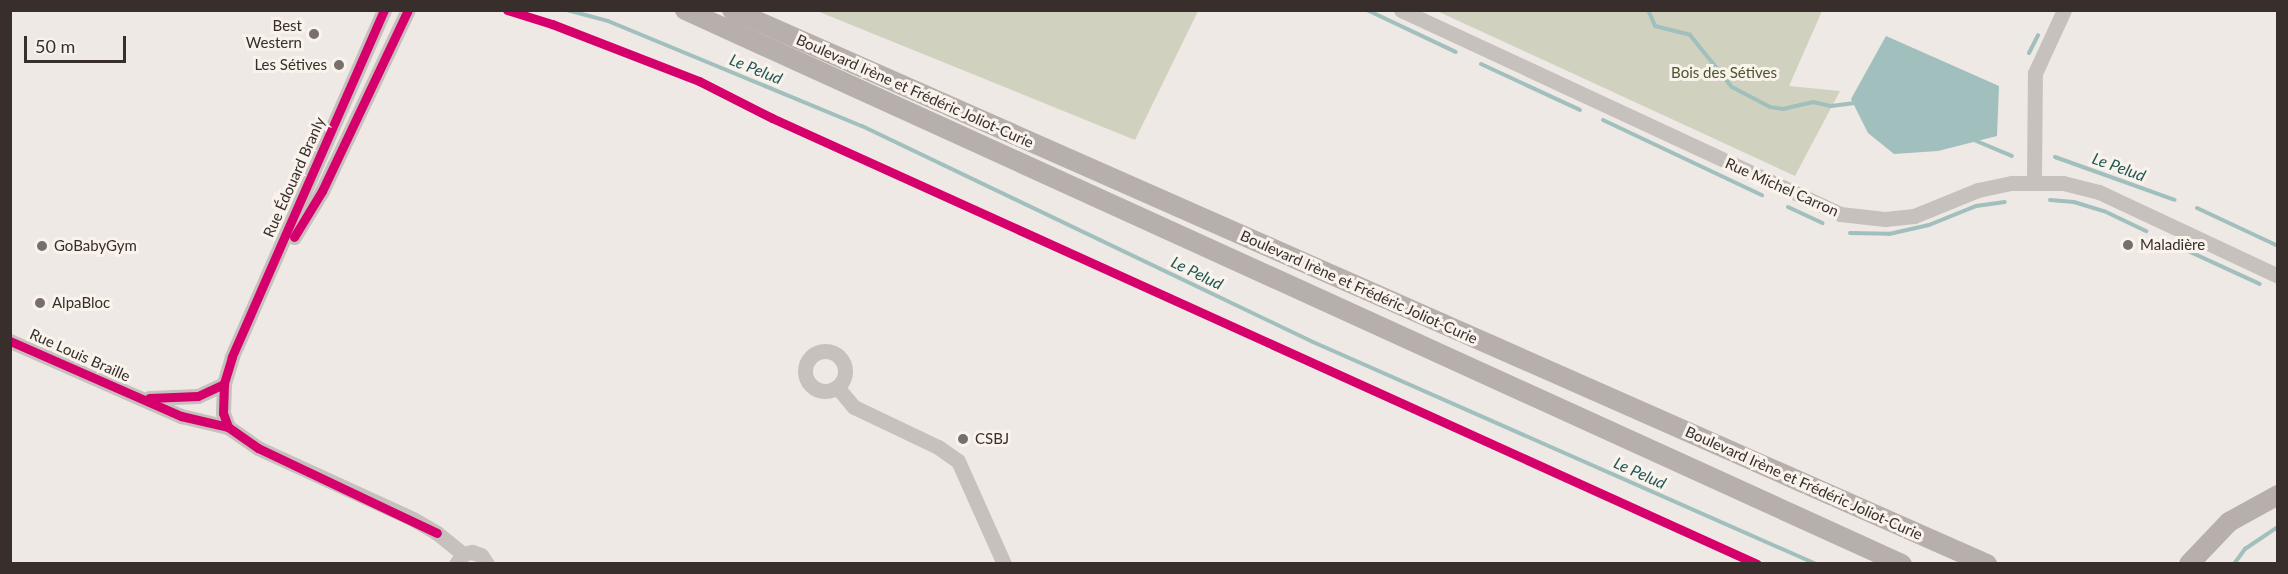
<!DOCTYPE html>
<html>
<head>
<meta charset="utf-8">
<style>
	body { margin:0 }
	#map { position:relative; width:2288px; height:574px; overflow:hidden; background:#eee9e4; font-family:Lato,sans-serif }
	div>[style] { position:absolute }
	.green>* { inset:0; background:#d0d2bf }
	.water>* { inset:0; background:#a1bfbd }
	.stream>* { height:4px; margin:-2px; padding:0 2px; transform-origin:2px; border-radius:2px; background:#a1bfbd }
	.minor>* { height:15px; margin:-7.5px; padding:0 7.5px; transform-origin:7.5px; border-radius:7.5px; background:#c7c1bd }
	.minor>.ring { margin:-7.5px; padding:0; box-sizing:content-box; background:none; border:15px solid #c7c1bd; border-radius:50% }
	.major>* { height:20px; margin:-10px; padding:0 10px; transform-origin:10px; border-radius:10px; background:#b6afac }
	.cycleway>* { height:9px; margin:-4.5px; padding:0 4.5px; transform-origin:4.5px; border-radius:4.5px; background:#d6006c }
	.dots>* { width:16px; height:16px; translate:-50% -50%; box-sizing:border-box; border:3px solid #f9f3ec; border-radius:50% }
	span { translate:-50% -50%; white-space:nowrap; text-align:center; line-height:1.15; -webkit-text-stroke:6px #f9f3ec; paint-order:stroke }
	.poi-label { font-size:15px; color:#382e2b }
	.right { translate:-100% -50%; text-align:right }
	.left { translate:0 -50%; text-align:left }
	.park-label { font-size:15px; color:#4a5530 }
	.street-label { font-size:15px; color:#382e2b }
	.water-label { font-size:16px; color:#225757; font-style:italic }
	.frame { position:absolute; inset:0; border:12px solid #382e2b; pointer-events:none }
	.scale { position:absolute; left:24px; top:36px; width:102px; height:27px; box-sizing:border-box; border:3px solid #382e2b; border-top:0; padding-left:8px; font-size:18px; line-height:21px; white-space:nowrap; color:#382e2b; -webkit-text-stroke:4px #f9f3ec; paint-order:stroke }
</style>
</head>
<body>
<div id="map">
	<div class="green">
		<i style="clip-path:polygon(817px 11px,1198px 11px,1135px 140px)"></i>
		<i style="clip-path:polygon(1437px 11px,1822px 11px,1789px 86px,1840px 91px,1795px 176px)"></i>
	</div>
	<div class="water">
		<i style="clip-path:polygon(1886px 36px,1999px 86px,1997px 136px,1938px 151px,1894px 154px,1868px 133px,1851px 99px)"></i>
	</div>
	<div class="stream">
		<i style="left:567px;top:10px;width:42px;rotate:15deg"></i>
		<i style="left:608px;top:21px;width:275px;rotate:22.5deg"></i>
		<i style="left:862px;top:126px;width:500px;rotate:25.59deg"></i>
		<i style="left:1313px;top:342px;width:550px;rotate:23.81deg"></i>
		<i style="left:1367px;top:10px;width:98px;rotate:25.3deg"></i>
		<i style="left:1648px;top:10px;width:17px;rotate:66deg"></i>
		<i style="left:1655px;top:26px;width:36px;rotate:14deg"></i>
		<i style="left:1690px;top:35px;width:67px;rotate:51.1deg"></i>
		<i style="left:1732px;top:87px;width:43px;rotate:27.8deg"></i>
		<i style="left:1770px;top:107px;width:13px;rotate:9deg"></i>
		<i style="left:1783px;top:109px;width:31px;rotate:-13deg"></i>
		<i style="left:1813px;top:102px;width:18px;rotate:13deg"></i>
		<i style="left:1831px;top:106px;width:26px;rotate:-7deg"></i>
		<i style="left:2029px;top:53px;width:20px;rotate:-63deg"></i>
		<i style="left:1481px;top:64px;width:109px;rotate:24.9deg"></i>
		<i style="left:1603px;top:120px;width:176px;rotate:25.3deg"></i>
		<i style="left:1974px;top:140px;width:41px;rotate:22.8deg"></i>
		<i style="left:2055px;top:157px;width:127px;rotate:19.7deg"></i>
		<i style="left:2050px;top:200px;width:24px;rotate:5deg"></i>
		<i style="left:2074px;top:202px;width:31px;rotate:17deg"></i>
		<i style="left:2104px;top:211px;width:47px;rotate:25.5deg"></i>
		<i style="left:1788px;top:207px;width:38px;rotate:25deg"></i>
		<i style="left:2197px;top:208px;width:89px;rotate:25.1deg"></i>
		<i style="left:1850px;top:233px;width:39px;rotate:1deg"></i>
		<i style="left:1889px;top:234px;width:41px;rotate:-12.7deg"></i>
		<i style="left:1929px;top:225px;width:51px;rotate:-22deg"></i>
		<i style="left:1976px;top:206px;width:29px;rotate:-8deg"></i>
		<i style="left:2186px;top:250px;width:81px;rotate:24.7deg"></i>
		<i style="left:2234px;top:564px;width:19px;rotate:-54deg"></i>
		<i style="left:2245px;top:549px;width:40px;rotate:-34deg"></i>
	</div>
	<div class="minor">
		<i style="left:384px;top:10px;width:379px;rotate:113.7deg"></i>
		<i style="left:232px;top:357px;width:28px;rotate:107deg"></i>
		<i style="left:224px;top:384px;width:29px;rotate:92deg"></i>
		<i style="left:223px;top:413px;width:15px;rotate:70deg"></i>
		<i style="left:228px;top:427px;width:37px;rotate:35deg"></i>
		<i style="left:258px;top:448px;width:170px;rotate:24.6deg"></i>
		<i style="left:413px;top:519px;width:28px;rotate:30deg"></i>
		<i style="left:437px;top:533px;width:33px;rotate:39deg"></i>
		<i style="left:1401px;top:10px;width:484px;rotate:24.9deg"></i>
		<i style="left:1840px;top:214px;width:45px;rotate:6.3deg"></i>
		<i style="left:1885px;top:219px;width:29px;rotate:-6deg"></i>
		<i style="left:1914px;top:216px;width:69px;rotate:-22.1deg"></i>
		<i style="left:1978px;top:190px;width:35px;rotate:-12deg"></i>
		<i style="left:2012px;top:183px;width:51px"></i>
		<i style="left:2063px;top:183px;width:37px;rotate:14deg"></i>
		<i style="left:2099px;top:192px;width:198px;rotate:25.1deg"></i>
		<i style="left:2034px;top:180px;width:107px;rotate:-89.5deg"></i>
		<i style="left:2035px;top:73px;width:69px;rotate:-65.3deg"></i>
		<i style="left:294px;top:237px;width:54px;rotate:-58.7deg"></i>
		<i style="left:322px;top:191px;width:200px;rotate:-64.6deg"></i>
		<i style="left:10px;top:341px;width:187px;rotate:23.7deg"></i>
		<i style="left:181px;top:416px;width:48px;rotate:13.2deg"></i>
		<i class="ring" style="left:805px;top:351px;width:25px;height:25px"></i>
		<i style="left:837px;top:387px;width:26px;rotate:50deg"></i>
		<i style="left:854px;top:407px;width:93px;rotate:25.5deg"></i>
		<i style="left:938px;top:447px;width:24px;rotate:35deg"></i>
		<i style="left:958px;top:461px;width:113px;rotate:65.9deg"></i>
		<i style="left:149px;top:398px;width:49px;rotate:-2.3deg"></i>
		<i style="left:198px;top:396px;width:29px;rotate:-25deg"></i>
		<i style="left:456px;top:564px;width:12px;rotate:-55deg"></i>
		<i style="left:463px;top:554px;width:9px;rotate:-13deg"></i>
		<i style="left:472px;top:552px;width:9px;rotate:18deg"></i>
		<i style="left:481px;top:555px;width:11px;rotate:56deg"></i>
	</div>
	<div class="major">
		<i style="left:685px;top:10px;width:1337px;rotate:24.48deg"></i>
		<i style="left:732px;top:10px;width:1372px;rotate:23.82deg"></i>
		<i style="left:2189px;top:564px;width:58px;rotate:-46.4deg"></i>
		<i style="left:2229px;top:522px;width:56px;rotate:-28.9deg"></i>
	</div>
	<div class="cycleway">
		<i style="left:384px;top:10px;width:379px;rotate:113.7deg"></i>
		<i style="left:232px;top:357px;width:28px;rotate:107deg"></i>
		<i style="left:224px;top:384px;width:29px;rotate:92deg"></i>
		<i style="left:223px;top:413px;width:15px;rotate:70deg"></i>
		<i style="left:228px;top:427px;width:37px;rotate:35deg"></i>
		<i style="left:258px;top:448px;width:198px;rotate:25.4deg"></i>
		<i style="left:507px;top:10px;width:47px;rotate:17.3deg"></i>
		<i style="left:552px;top:24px;width:158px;rotate:21.2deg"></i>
		<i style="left:699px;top:81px;width:82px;rotate:26.9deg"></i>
		<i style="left:772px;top:118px;width:1081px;rotate:24.36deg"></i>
		<i style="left:294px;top:237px;width:54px;rotate:-58.7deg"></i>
		<i style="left:322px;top:191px;width:200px;rotate:-64.6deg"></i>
		<i style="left:10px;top:341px;width:187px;rotate:23.7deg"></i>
		<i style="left:181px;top:416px;width:48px;rotate:13.2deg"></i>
		<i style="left:149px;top:398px;width:49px;rotate:-2.3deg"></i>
		<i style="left:198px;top:396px;width:29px;rotate:-25deg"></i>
	</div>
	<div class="dots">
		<i style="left:314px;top:34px;background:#786f6c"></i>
		<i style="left:339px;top:65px;background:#786f6c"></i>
		<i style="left:2128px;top:245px;background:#786f6c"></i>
		<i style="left:42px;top:246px;background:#786f6c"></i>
		<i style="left:40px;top:303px;background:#786f6c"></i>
		<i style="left:963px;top:439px;background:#786f6c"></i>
	</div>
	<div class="poi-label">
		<span class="right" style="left:302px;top:34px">Best<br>Western</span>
		<span class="right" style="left:327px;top:65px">Les Sétives</span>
		<span class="left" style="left:2140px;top:245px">Maladière</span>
		<span class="left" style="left:54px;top:246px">GoBabyGym</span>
		<span class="left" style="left:52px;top:303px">AlpaBloc</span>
		<span class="left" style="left:975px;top:439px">CSBJ</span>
	</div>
	<div class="park-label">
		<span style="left:1724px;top:73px">Bois des Sétives</span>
	</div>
	<div class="street-label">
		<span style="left:915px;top:91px;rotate:24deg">Boulevard Irène et Frédéric Joliot-Curie</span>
		<span style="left:294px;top:177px;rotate:-66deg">Rue Édouard Branly</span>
		<span style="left:1782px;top:187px;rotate:24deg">Rue Michel Carron</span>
		<span style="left:1359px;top:287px;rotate:24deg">Boulevard Irène et Frédéric Joliot-Curie</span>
		<span style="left:80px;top:355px;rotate:24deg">Rue Louis Braille</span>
		<span style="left:1804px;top:483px;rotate:24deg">Boulevard Irène et Frédéric Joliot-Curie</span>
	</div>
	<div class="water-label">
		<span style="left:756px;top:69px;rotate:22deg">Le Pelud</span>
		<span style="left:2119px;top:167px;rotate:20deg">Le Pelud</span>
		<span style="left:1197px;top:273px;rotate:26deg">Le Pelud</span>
		<span style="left:1640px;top:473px;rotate:24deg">Le Pelud</span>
	</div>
	<div class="frame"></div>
	<div class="scale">50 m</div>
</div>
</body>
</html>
